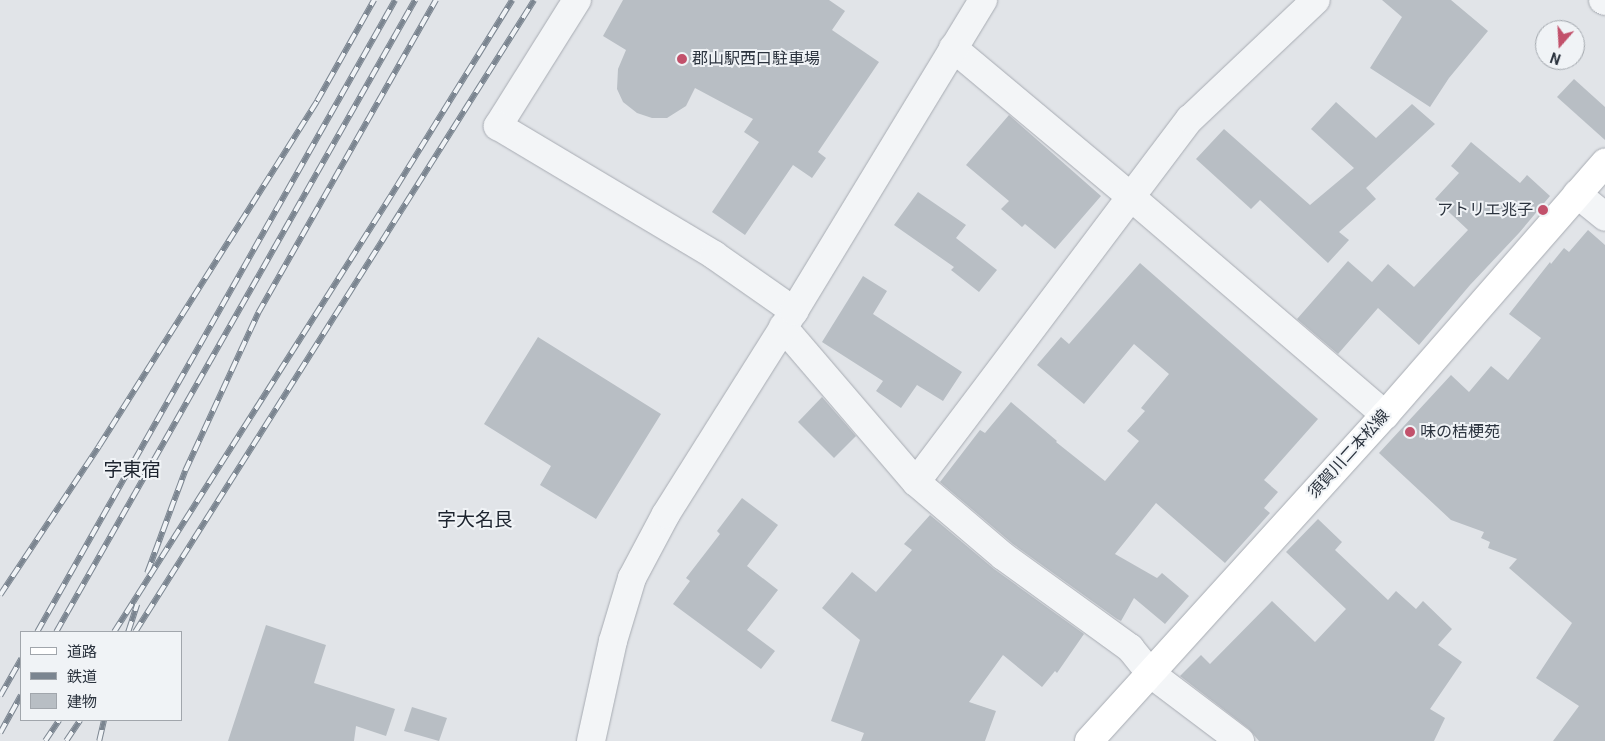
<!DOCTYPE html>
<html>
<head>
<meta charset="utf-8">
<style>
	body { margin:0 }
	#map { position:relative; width:1605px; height:741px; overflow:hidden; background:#e1e4e8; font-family:Roboto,"Noto Sans JP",sans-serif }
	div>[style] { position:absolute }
	.building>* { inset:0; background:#b8bec4 }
	.roads { filter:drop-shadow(0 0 1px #a7abb2) drop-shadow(0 0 1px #a7abb2) }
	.minor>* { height:28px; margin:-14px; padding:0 14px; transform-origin:14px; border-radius:14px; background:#f3f5f7 }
	.major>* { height:28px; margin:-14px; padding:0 14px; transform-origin:14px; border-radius:14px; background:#fff }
	.rail>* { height:5.5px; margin-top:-2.75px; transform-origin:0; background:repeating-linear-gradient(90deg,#f0f3f6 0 11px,#7b8590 0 22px); box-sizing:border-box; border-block:1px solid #7b8590 }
	.dots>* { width:14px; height:14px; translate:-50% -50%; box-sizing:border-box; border:2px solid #f0f3f6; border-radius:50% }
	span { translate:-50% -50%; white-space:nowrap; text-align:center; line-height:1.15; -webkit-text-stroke:4px #f0f3f6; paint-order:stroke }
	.poi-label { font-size:16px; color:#2b333e }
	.left { translate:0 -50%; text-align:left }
	.right { translate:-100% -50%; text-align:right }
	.street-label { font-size:16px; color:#2b333e }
	.quarter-label { font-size:19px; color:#1d242f }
	.legend { position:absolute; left:20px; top:631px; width:162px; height:90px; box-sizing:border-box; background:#f0f3f6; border:1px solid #a1a6ac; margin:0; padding:6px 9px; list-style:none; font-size:15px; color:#2b333e }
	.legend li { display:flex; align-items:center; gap:10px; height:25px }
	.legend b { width:25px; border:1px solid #a1a6ac }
	.north { position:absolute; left:1535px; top:20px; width:50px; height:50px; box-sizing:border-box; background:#f0f3f6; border:1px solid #a1a6ac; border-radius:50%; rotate:199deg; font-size:14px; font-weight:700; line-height:20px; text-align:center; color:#2b333e }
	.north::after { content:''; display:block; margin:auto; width:18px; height:22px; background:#c2516b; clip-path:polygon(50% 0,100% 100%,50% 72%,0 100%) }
</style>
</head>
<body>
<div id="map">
	<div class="building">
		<i style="clip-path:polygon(623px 0,829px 0,845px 11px,832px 30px,879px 62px,818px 152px,826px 158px,812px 178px,793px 165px,745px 235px,712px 212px,759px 142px,744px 132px,753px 119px,695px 88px,686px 106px,667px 118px,652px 118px,637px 113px,623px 102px,617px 89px,618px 69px,626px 50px,603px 36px)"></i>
		<i style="clip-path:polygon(1382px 0,1451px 0,1488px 31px,1449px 78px,1430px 107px,1370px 68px,1402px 17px)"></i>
		<i style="clip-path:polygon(1574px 79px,1605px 107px,1605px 140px,1557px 97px)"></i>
		<i style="clip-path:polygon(1336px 102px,1376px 138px,1412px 104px,1435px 124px,1366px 188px,1376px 199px,1339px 232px,1349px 240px,1328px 263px,1260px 200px,1251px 209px,1196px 159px,1224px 129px,1310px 205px,1354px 168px,1311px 129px)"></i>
		<i style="clip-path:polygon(1009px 115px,1101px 196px,1055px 249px,1025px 224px,1022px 227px,1001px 209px,1009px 201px,966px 165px)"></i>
		<i style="clip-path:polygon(1471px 142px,1520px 183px,1527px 175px,1550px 196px,1519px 233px,1470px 285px,1419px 345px,1378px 308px,1338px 354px,1297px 319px,1348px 261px,1372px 282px,1388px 264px,1414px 287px,1468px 230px,1435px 199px,1459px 173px,1451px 166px)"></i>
		<i style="clip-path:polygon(918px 192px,966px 225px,956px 238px,997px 270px,979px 292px,951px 270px,954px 267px,894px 225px)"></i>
		<i style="clip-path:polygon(1588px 230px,1605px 245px,1605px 741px,1553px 741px,1579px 706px,1536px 678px,1572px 623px,1509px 568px,1517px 559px,1488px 548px,1490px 542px,1481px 538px,1484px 532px,1451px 520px,1379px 453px,1451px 375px,1469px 392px,1491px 366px,1508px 380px,1541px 338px,1509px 314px,1550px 262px,1551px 264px,1564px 248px,1569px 252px)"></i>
		<i style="clip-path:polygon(1140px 263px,1318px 419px,1264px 480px,1278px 492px,1264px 508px,1270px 513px,1225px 563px,1156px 503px,1115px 554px,1157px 578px,1162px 573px,1189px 596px,1165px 624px,1134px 598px,1121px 621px,1117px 619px,1013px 544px,940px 482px,980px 430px,985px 433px,1011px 402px,1057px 441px,1056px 442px,1105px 481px,1139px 441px,1127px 431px,1145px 411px,1141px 408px,1169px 374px,1134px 344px,1084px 404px,1037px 365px,1061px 337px,1069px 344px)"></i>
		<i style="clip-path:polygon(863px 276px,887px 291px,873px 314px,962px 372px,943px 401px,917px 385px,901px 408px,876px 391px,883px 381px,822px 342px)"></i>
		<i style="clip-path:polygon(538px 337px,661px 414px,596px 519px,540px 485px,551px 466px,484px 424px)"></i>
		<i style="clip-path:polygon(822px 397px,856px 436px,834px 458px,798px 422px)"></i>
		<i style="clip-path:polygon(742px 498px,778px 525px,747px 566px,778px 590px,747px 630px,775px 651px,761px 669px,673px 604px,690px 581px,686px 578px,720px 534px,717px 531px)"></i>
		<i style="clip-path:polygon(930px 515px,994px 569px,1084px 634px,1057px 673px,1055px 671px,1042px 687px,1003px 655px,969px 702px,996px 711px,985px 741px,861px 741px,864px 733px,831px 721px,860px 640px,822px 608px,852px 572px,876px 592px,912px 550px,904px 544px)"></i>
		<i style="clip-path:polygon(1318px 519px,1342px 542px,1335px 550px,1388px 600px,1396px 591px,1416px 609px,1423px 601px,1452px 629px,1438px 645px,1462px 662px,1430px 709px,1445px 718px,1434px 741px,1259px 741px,1249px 729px,1180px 676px,1201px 655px,1210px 664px,1272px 601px,1315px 642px,1346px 609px,1286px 552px)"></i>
		<i style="clip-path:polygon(266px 625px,326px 645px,314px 683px,395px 709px,386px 736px,356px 726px,354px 741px,228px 741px)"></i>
		<i style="clip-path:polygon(412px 707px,447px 718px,439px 741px,404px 731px)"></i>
	</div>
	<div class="roads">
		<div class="minor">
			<i style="left:577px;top:0;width:149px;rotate:122.1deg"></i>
			<i style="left:498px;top:126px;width:252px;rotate:30.8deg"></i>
			<i style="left:714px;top:255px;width:98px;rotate:35deg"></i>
			<i style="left:1603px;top:0;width:2px;rotate:27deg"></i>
			<i style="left:953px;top:48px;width:232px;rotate:39.9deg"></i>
			<i style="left:1131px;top:197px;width:335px;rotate:40.6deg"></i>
			<i style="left:1577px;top:194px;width:36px;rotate:39deg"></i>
			<i style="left:783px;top:327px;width:204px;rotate:49.4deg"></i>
			<i style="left:916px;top:482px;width:455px;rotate:-53deg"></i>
			<i style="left:1190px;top:119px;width:173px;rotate:-43.4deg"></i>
			<i style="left:916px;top:482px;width:114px;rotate:40.4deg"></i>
			<i style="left:1003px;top:556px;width:157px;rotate:35.9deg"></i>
			<i style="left:1130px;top:648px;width:32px;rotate:51deg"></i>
			<i style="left:1150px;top:673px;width:113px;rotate:37.1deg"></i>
			<i style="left:591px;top:741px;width:102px;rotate:-77.6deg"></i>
			<i style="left:613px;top:641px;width:66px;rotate:-73.2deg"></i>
			<i style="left:632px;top:578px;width:72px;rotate:-62deg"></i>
			<i style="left:666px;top:514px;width:240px;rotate:-57.8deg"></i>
			<i style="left:794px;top:311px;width:364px;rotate:-58.7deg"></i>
		</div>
		<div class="major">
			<i style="left:1089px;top:741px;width:440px;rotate:-47.8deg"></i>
			<i style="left:1385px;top:415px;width:335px;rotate:-48.9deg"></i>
		</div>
	</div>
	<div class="rail">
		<i style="left:147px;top:573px;width:109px;rotate:-69.6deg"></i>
		<i style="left:185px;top:471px;width:174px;rotate:-65.2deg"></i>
		<i style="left:258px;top:313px;width:360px;rotate:-60.4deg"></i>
		<i style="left:0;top:595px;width:179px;rotate:-56.4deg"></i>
		<i style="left:99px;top:446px;width:408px;rotate:-57.7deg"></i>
		<i style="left:317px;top:101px;width:116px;rotate:-60.6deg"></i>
		<i style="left:37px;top:632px;width:726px;rotate:-60.47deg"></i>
		<i style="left:56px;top:632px;width:727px;rotate:-60.4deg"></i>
		<i style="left:114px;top:632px;width:506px;rotate:-57.6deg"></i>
		<i style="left:385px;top:205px;width:241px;rotate:-58.2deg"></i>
		<i style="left:128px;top:632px;width:29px;rotate:-72deg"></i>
		<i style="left:135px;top:632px;width:747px;rotate:-57.73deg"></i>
		<i style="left:0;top:696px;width:43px;rotate:-60.4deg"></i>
		<i style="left:0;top:733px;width:43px;rotate:-61.1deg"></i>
		<i style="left:45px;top:741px;width:25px;rotate:-56deg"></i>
		<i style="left:66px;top:741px;width:25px;rotate:-56deg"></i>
		<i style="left:99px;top:741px;width:22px;rotate:-77deg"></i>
	</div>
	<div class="dots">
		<i style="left:682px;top:59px;background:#c2516b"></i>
		<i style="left:1543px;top:210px;background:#c2516b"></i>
		<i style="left:1410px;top:432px;background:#c2516b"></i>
	</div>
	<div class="poi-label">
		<span class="left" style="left:692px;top:59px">郡山駅西口駐車場</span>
		<span class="right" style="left:1533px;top:210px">アトリエ兆子</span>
		<span class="left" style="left:1420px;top:432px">味の桔梗苑</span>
	</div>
	<div class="street-label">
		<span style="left:1349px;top:454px;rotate:-48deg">須賀川二本松線</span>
	</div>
	<div class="quarter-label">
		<span style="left:132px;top:470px">字東宿</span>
		<span style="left:475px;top:520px">字大名艮</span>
	</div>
	<ul class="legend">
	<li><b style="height:6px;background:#fff"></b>道路</li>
	<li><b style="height:6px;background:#7b8590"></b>鉄道</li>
	<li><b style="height:14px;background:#b8bec4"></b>建物</li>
	</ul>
	<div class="north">N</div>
</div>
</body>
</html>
